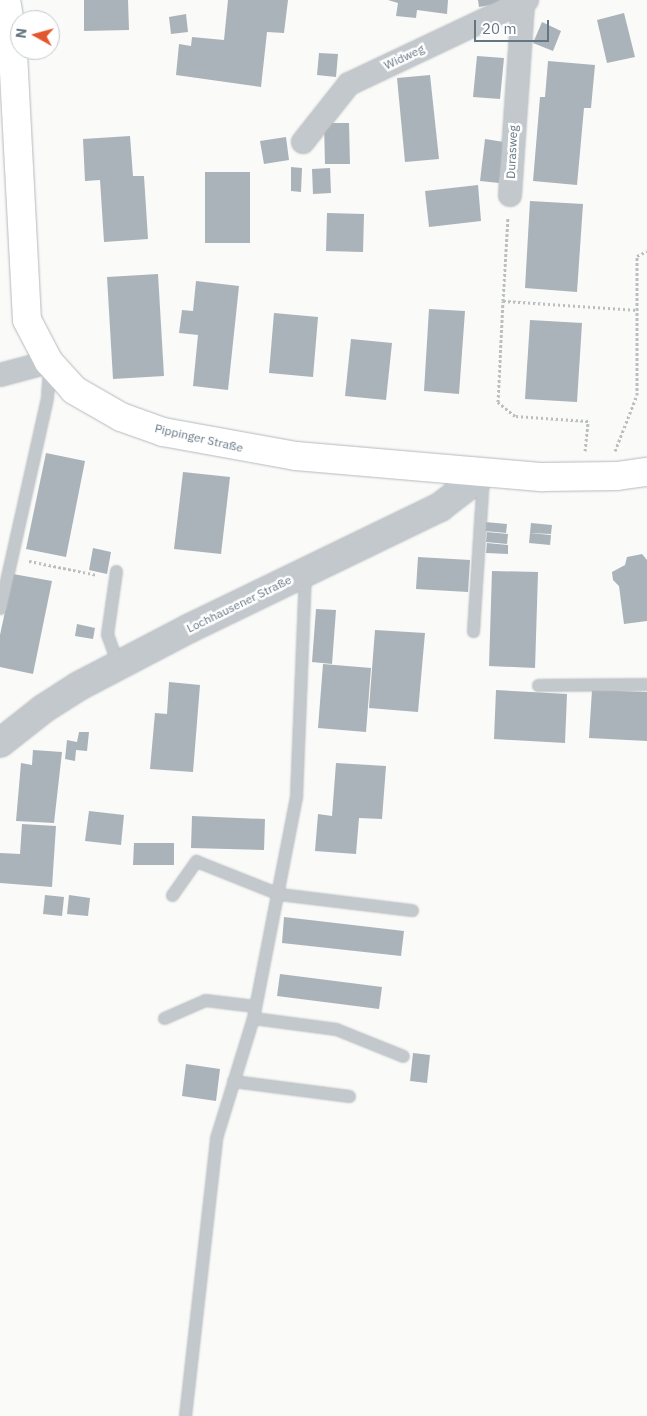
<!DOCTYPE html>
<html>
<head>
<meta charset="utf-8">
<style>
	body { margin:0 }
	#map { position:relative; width:647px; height:1416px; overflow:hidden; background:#fafaf8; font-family:"IBM Plex Sans",sans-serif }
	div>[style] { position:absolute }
	.building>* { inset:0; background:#aab3b9 }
	.path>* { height:3px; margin-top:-1.5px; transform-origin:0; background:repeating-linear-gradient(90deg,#bbbfc2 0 2.5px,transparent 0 5px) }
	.roads { filter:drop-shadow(0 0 1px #b3babf) drop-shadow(0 0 1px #b3babf) }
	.service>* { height:11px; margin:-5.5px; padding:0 5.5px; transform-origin:5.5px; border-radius:5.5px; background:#c3c8cc }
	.minor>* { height:22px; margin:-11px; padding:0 11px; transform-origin:11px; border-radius:11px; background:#c3c8cc }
	.tertiary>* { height:28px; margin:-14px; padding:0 14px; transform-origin:14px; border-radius:14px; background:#c3c8cc }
	.secondary>* { height:28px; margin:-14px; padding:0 14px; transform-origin:14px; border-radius:14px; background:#fff }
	span { translate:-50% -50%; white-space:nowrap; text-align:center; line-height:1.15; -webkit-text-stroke:5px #fff; paint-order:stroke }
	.street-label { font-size:12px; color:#657683 }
	.north { position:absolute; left:10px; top:10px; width:50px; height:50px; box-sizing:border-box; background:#fff; border:1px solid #c1c8cd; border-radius:50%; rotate:277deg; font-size:14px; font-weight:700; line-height:20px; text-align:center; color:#657683 }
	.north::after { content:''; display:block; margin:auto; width:18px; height:22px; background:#e4572e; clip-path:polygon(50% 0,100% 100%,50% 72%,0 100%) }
	.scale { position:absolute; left:474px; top:20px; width:75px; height:22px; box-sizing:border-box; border:2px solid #657683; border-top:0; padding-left:6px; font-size:15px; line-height:18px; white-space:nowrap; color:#657683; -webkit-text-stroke:4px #fff; paint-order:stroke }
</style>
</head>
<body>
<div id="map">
	<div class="building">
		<i style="clip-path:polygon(84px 0,128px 0,129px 30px,84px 31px)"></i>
		<i style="clip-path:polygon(228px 0,288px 0,284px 33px,267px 32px,261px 87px,176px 75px,179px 44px,191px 46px,192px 37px,224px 40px)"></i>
		<i style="clip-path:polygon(388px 0,448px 0,447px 14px,417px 10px,416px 18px,396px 16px,398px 3px)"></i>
		<i style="clip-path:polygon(478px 0,500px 0,501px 3px,479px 7px)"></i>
		<i style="clip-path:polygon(624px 13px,635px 57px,607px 63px,597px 20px)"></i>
		<i style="clip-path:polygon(186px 14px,188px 32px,171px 34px,169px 17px)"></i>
		<i style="clip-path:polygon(542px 22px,561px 31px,553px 51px,533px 43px)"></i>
		<i style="clip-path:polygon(319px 53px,338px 54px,336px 77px,317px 75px)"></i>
		<i style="clip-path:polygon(477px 56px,504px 58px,500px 99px,473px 97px)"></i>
		<i style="clip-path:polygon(548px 61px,595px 65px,591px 108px,584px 108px,577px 185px,533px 181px,540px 97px,545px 97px)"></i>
		<i style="clip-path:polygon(430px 75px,439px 159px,405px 162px,397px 78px)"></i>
		<i style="clip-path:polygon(324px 123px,349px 123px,350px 164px,325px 164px)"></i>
		<i style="clip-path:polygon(130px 136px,133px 176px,144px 176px,148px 239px,104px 242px,100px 180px,85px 181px,83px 139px)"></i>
		<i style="clip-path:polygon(286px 137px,289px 160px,264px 164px,260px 141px)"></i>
		<i style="clip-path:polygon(485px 139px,504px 142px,499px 183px,480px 181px)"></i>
		<i style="clip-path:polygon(291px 167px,302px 168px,301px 192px,291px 191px)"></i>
		<i style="clip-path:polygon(330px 168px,331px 193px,313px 194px,312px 169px)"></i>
		<i style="clip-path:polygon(205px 172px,250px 172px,250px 243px,205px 243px)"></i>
		<i style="clip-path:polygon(478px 185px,481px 221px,429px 227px,425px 191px)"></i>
		<i style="clip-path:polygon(530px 201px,583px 204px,577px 292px,525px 288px)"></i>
		<i style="clip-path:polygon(327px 213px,364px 214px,363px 252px,326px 251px)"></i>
		<i style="clip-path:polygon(158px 274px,164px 376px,113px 379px,107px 277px)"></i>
		<i style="clip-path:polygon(196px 281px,239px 286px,228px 390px,193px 386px,198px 335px,179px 333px,182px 310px,193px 311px)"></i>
		<i style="clip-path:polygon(429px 309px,465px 311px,459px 394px,424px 391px)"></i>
		<i style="clip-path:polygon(274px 313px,318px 317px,313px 377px,269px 373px)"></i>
		<i style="clip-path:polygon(530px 320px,582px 323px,577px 402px,525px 399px)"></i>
		<i style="clip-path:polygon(351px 339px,392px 343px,386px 400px,345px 396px)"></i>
		<i style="clip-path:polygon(46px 453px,85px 461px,66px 557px,26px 549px)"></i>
		<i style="clip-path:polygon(183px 472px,230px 477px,221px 554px,174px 549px)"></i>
		<i style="clip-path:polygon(485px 522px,507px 524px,506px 533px,485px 531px)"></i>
		<i style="clip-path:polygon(531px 523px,552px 525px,551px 534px,530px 533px)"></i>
		<i style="clip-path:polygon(487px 532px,508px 534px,507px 544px,486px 542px)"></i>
		<i style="clip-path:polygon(530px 533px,551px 535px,550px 545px,529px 543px)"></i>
		<i style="clip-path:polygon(487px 543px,508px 545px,508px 554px,486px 553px)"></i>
		<i style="clip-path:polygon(93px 548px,111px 552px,107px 574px,89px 570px)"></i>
		<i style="clip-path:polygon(642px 554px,647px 560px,647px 621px,624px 624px,619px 586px,613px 580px,612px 572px,625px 565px,627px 557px)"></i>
		<i style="clip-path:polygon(418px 557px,470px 560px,468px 592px,416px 589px)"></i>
		<i style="clip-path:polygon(492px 571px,538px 572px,535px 668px,489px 666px)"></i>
		<i style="clip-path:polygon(13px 574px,52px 581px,33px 674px,0 667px,0 635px)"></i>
		<i style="clip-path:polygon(316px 609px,336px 610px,332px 664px,312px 662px)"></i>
		<i style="clip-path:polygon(77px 624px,95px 628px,93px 639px,75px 636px)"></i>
		<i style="clip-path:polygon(375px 630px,425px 633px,418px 712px,369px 708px)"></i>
		<i style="clip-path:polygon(323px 664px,371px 668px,366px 732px,318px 728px)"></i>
		<i style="clip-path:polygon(169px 682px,200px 685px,193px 772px,150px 769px,155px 713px,167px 714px)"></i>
		<i style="clip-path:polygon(496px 690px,567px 694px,565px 743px,494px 739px)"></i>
		<i style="clip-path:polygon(592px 690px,647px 692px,647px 741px,589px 738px)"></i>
		<i style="clip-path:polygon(79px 732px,89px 732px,87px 751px,76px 750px,75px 761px,65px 759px,67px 740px,77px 742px)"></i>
		<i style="clip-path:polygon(33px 750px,62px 752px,54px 823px,16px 821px,21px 763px,32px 765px)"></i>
		<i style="clip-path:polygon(336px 763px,386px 766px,382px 819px,359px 818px,356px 854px,315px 851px,318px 814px,332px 816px)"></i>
		<i style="clip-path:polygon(89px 811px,124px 815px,121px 845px,85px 841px)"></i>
		<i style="clip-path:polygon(192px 816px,265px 819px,264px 850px,191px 848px)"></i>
		<i style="clip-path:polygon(22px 824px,56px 826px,52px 887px,0 883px,0 853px,20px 854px)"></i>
		<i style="clip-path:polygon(134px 843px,174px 843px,174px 865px,133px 865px)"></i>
		<i style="clip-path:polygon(45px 895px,64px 897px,62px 916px,43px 914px)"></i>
		<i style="clip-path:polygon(69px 895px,90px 898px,88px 916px,67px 914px)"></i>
		<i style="clip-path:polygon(284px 917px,404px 931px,401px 956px,282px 943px)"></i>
		<i style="clip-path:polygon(280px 974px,382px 987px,379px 1009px,277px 996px)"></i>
		<i style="clip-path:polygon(413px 1053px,430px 1055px,427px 1083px,410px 1081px)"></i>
		<i style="clip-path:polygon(186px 1064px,220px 1069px,216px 1101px,182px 1096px)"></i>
	</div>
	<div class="path">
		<i style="left:503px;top:301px;width:84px;rotate:-86.6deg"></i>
		<i style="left:585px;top:451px;width:30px;rotate:-84deg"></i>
		<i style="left:588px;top:421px;width:73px;rotate:-176.1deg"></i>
		<i style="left:515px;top:416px;width:22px;rotate:-141deg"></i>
		<i style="left:498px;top:402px;width:101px;rotate:-87.2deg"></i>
		<i style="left:503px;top:301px;width:135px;rotate:3.8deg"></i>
		<i style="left:615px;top:451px;width:60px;rotate:-68.6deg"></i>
		<i style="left:637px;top:395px;width:139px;rotate:-90deg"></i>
		<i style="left:637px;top:256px;width:11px;rotate:-27deg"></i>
		<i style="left:29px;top:561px;width:69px;rotate:11.6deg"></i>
	</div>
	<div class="roads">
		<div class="service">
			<i style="left:116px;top:571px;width:64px;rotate:98.1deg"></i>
			<i style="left:107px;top:634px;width:33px;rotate:70deg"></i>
			<i style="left:0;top:608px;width:216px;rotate:-77.4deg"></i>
			<i style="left:47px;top:397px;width:31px;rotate:-86deg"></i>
			<i style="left:473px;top:631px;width:153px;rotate:-86.3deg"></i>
			<i style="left:538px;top:685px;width:109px;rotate:-0.5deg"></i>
			<i style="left:172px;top:895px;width:42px;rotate:-54.8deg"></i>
			<i style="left:196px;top:861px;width:89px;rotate:21.7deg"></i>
			<i style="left:279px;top:894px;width:134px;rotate:6.9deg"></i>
			<i style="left:164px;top:1018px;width:45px;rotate:-23.7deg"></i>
			<i style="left:205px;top:1000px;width:50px;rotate:6.8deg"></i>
			<i style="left:253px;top:1018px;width:84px;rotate:7.5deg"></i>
			<i style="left:336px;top:1029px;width:72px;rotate:21.9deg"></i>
			<i style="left:233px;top:1081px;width:117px;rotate:7.4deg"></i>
			<i style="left:185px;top:1416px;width:280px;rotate:-83.6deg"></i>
			<i style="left:216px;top:1138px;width:126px;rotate:-72.9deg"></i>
			<i style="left:253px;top:1018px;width:226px;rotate:-79deg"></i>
			<i style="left:296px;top:796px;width:223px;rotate:-87.7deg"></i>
		</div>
		<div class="minor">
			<i style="left:303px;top:142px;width:74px;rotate:-51.6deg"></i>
			<i style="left:349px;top:84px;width:197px;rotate:-25.3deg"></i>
			<i style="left:510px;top:195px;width:193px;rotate:-86.1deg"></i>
			<i style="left:0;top:375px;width:51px;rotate:-14.9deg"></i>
		</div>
		<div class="tertiary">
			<i style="left:0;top:743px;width:55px;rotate:-38.3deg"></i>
			<i style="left:43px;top:709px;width:43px;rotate:-32.6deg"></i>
			<i style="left:79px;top:686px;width:125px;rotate:-27.6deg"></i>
			<i style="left:190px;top:628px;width:278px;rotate:-25.8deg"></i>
			<i style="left:440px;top:507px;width:54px;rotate:-37.5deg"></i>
		</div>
		<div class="secondary">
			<i style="left:6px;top:0;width:35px;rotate:80deg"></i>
			<i style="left:12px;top:34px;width:286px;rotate:87deg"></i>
			<i style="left:27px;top:320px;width:47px;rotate:62.4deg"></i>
			<i style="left:49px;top:362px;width:38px;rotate:48deg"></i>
			<i style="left:74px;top:390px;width:54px;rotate:29.9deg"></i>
			<i style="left:121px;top:417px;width:45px;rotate:19.7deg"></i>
			<i style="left:163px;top:432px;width:135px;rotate:10.2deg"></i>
			<i style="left:296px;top:456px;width:248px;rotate:4.9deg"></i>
			<i style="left:543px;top:477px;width:74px;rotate:-0.8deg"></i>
			<i style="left:617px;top:476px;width:30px;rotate:-8deg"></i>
		</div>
	</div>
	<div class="street-label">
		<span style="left:404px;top:57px;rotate:-25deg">Widweg</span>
		<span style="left:512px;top:152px;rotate:-87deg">Durasweg</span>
		<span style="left:199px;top:438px;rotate:13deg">Pippinger Straße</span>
		<span style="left:239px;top:604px;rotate:-26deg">Lochhausener Straße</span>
	</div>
	<div class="north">N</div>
	<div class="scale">20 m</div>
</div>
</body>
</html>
